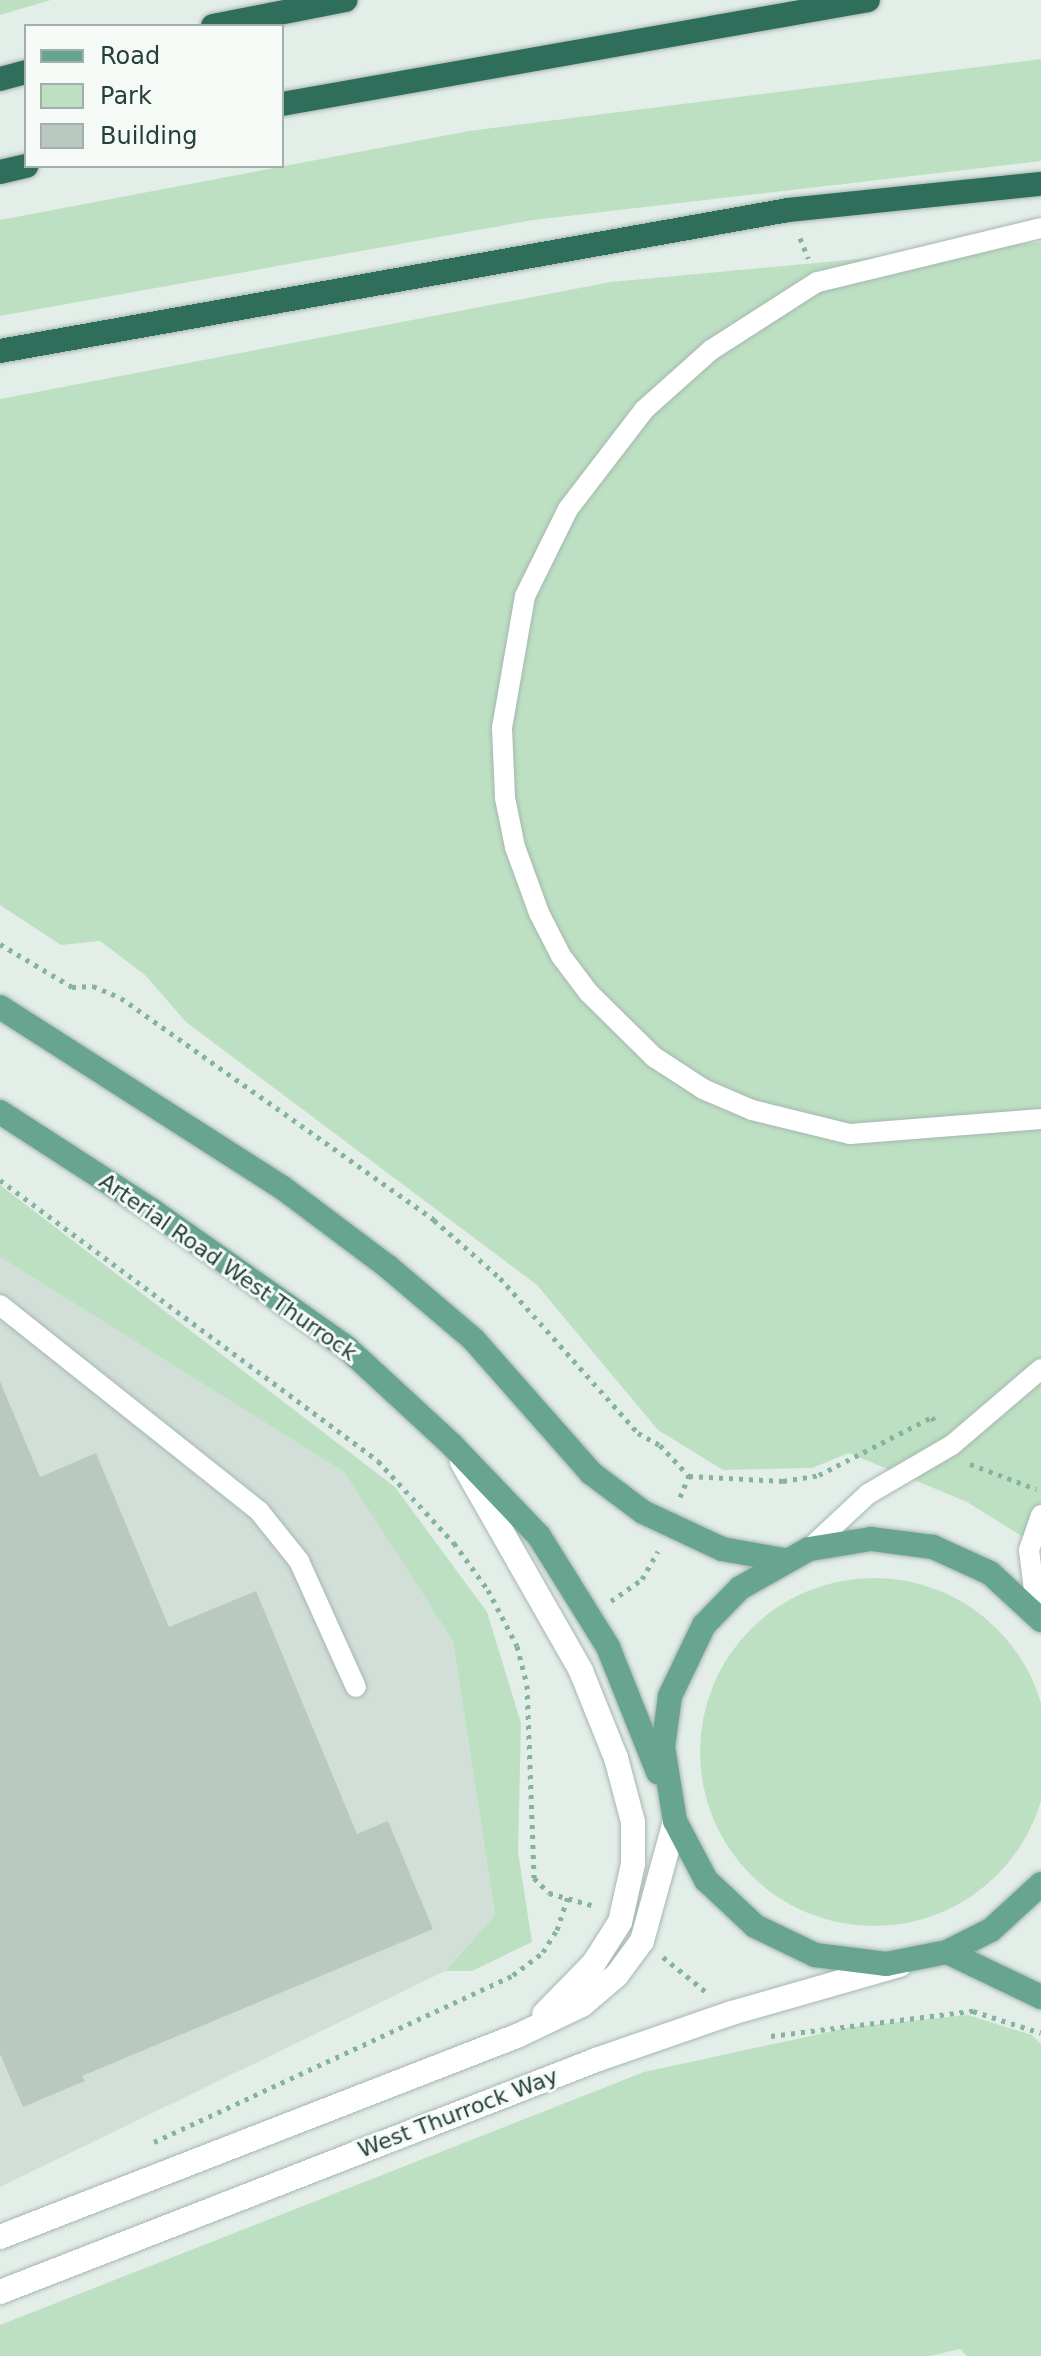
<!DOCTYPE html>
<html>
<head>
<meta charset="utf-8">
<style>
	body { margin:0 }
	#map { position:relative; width:1041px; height:2356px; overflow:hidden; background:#e4eee9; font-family:"DejaVu Sans",sans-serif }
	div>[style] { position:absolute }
	.built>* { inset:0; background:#d2ded8 }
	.green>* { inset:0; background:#bde0c3 }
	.round { border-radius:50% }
	.building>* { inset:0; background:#b9c9c2 }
	.path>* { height:5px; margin-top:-2.5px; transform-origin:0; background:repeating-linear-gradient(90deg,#84b3a0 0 4px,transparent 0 10px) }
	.roads { filter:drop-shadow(0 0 2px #a6b7b0) drop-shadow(0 0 2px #a6b7b0) }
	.lane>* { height:20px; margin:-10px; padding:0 10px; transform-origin:10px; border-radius:10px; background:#fff }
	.secondary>* { height:24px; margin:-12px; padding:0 12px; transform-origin:12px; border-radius:12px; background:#fff }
	.primary>* { height:24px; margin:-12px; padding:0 12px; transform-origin:12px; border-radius:12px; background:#68a590 }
	.highway>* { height:24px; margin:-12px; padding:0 12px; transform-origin:12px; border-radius:12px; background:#2e6e5b }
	span { translate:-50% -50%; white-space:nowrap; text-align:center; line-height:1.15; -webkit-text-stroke:6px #f5faf7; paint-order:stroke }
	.street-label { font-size:22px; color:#234136 }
	.legend { position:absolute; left:24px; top:24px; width:260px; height:144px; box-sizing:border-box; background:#f5faf7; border:2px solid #a1b0aa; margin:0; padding:10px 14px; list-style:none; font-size:24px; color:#234136 }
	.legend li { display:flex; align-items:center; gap:16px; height:40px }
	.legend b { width:40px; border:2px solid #a1b0aa }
</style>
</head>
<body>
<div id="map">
	<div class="built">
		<i style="clip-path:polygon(0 1257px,344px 1472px,453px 1641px,495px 1915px,445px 1971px,0 2187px)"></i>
	</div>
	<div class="green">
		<i style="clip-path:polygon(0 0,51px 0,0 15px)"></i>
		<i style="clip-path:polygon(1041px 59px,1041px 161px,533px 220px,0 316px,0 220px,469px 131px)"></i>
		<i style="clip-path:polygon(1041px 242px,1041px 1548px,967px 1502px,849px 1453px,812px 1468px,723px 1470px,658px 1430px,537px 1285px,186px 1022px,145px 975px,100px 941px,61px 945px,0 905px,0 399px,611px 282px)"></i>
		<i style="clip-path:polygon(0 1185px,395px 1487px,487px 1612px,521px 1723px,518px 1852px,532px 1942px,472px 1971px,445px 1971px,495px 1915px,453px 1641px,344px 1472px,0 1257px)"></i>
		<i class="round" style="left:700px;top:1578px;width:348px;height:348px"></i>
		<i style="clip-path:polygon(968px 2015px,1032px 2035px,1041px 2044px,1041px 2356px,967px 2356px,960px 2349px,930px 2356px,0 2356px,0 2325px,644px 2072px,852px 2027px)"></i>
	</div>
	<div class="building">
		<i style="clip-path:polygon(0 1381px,40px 1477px,96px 1453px,169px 1627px,256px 1591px,357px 1834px,388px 1821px,433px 1929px,82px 2076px,85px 2081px,23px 2107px,0 2054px)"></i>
	</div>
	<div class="path">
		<i style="left:800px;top:238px;width:22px;rotate:68deg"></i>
		<i style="left:0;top:944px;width:84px;rotate:30.8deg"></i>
		<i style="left:72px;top:987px;width:21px;rotate:-3deg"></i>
		<i style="left:93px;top:986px;width:30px;rotate:23deg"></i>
		<i style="left:121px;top:998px;width:384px;rotate:35.3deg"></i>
		<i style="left:434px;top:1220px;width:88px;rotate:41.3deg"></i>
		<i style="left:500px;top:1278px;width:208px;rotate:48.3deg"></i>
		<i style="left:638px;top:1433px;width:25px;rotate:29deg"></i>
		<i style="left:660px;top:1445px;width:42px;rotate:46.9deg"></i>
		<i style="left:689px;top:1476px;width:94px;rotate:3deg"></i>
		<i style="left:783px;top:1481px;width:36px;rotate:-9deg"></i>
		<i style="left:819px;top:1475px;width:127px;rotate:-27.2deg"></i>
		<i style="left:932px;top:1417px;width:7px;rotate:56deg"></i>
		<i style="left:0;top:1180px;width:471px;rotate:36.6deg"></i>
		<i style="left:378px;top:1461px;width:112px;rotate:47.2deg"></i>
		<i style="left:454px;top:1543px;width:58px;rotate:54.1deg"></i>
		<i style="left:488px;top:1590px;width:63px;rotate:62.6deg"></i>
		<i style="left:517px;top:1646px;width:40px;rotate:75.6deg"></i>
		<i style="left:527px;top:1685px;width:193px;rotate:87.9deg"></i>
		<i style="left:534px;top:1878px;width:21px;rotate:45deg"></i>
		<i style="left:549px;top:1893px;width:48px;rotate:15.8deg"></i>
		<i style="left:970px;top:1464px;width:71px;rotate:20.7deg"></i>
		<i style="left:680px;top:1497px;width:23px;rotate:-67deg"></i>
		<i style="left:611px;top:1601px;width:38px;rotate:-35deg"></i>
		<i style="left:642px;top:1579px;width:32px;rotate:-60deg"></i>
		<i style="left:663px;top:1957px;width:54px;rotate:39deg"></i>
		<i style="left:771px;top:2036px;width:204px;rotate:-7.1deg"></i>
		<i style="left:973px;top:2011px;width:71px;rotate:17.9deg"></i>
		<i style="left:154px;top:2142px;width:396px;rotate:-24.9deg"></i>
		<i style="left:513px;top:1975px;width:38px;rotate:-37deg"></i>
		<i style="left:543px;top:1952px;width:26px;rotate:-58deg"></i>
		<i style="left:557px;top:1930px;width:36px;rotate:-72deg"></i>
	</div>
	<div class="roads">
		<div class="lane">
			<i style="left:1041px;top:228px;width:230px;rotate:166.4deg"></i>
			<i style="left:817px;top:282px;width:126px;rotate:147.3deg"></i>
			<i style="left:711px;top:350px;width:90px;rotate:138.2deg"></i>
			<i style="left:644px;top:410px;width:125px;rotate:127.5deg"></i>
			<i style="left:568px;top:509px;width:97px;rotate:116.3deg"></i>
			<i style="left:525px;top:596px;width:134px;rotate:99.9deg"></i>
			<i style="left:502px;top:728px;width:70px;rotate:87.5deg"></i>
			<i style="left:505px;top:798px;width:50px;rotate:78.5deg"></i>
			<i style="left:515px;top:847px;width:70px;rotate:70deg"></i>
			<i style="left:539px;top:913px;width:48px;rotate:62.9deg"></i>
			<i style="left:561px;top:956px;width:46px;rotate:52.9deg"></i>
			<i style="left:589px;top:993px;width:91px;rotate:44.6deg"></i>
			<i style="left:654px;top:1057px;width:59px;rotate:33.1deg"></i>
			<i style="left:703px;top:1089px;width:53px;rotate:23.2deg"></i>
			<i style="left:752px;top:1110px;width:101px;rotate:13.8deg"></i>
			<i style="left:850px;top:1134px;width:192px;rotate:-4.5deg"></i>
			<i style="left:0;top:1305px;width:331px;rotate:38.5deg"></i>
			<i style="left:259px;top:1511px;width:64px;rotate:51.3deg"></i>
			<i style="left:299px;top:1561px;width:138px;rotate:65.7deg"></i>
			<i style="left:809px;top:1549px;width:81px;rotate:-43deg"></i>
			<i style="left:868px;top:1494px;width:97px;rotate:-30.3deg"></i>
			<i style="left:952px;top:1445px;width:117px;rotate:-40.5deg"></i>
			<i style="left:1037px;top:1614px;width:64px;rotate:-97.1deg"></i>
			<i style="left:1029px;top:1550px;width:37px;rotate:-71deg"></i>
		</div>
		<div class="secondary">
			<i style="left:462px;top:1462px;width:241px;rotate:60.3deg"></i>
			<i style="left:581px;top:1671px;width:94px;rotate:68.1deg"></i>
			<i style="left:616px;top:1758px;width:66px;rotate:75.1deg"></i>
			<i style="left:633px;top:1822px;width:42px;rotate:90deg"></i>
			<i style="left:633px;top:1864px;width:59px;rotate:102.6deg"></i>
			<i style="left:620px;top:1922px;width:49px;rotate:122.4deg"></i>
			<i style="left:594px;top:1963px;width:71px;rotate:134.4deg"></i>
			<i style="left:0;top:2237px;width:555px;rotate:-21.25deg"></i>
			<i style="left:517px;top:2036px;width:72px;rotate:-25.5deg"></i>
			<i style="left:582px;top:2005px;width:46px;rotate:-40.6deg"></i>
			<i style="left:617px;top:1975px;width:42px;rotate:-53.7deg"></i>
			<i style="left:642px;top:1941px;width:124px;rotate:-74.6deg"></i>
			<i style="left:0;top:2292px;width:640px;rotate:-21.27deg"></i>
			<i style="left:596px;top:2060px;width:144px;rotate:-19.1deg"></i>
			<i style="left:732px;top:2013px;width:174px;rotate:-16deg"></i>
		</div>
		<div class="primary">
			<i style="left:0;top:1007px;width:336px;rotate:32.6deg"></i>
			<i style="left:283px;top:1188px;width:130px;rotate:36.9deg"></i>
			<i style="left:387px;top:1266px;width:113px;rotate:40.3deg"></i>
			<i style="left:473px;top:1339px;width:179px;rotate:48.6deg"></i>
			<i style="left:591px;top:1473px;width:65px;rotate:36.9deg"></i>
			<i style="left:643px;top:1512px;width:87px;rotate:25.1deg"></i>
			<i style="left:722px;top:1549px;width:63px;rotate:10.1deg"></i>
			<i style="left:0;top:1112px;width:182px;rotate:32.9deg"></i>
			<i style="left:153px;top:1211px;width:237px;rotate:35.2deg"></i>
			<i style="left:347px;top:1348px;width:143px;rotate:42.7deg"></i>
			<i style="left:452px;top:1445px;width:126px;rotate:46.3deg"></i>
			<i style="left:539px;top:1536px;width:131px;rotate:58.1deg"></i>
			<i style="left:608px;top:1647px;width:135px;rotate:68.2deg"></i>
			<i style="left:1041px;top:1620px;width:69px;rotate:-137.3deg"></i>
			<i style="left:990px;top:1573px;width:63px;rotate:-155.5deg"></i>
			<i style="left:933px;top:1547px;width:63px;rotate:-172.6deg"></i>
			<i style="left:871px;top:1539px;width:63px;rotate:170.8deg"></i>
			<i style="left:809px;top:1549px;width:79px;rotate:150.5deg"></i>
			<i style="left:740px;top:1588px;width:52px;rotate:134.2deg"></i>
			<i style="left:704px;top:1625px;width:79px;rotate:115.6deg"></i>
			<i style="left:670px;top:1696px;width:51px;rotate:97.8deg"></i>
			<i style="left:663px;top:1747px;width:75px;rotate:80.8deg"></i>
			<i style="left:675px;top:1821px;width:67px;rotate:62.3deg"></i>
			<i style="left:706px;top:1880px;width:67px;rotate:43.2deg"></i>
			<i style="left:755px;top:1926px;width:67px;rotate:25.8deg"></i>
			<i style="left:815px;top:1955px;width:72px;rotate:7.2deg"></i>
			<i style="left:886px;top:1964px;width:62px;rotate:-11.1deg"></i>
			<i style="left:947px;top:1952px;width:49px;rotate:-26.6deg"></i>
			<i style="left:991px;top:1930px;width:68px;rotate:-42.6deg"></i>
			<i style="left:947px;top:1952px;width:104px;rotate:25.6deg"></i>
		</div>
		<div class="highway">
			<i style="left:213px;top:26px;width:135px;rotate:-11.1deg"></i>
			<i style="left:0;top:79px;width:27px;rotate:-15deg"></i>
			<i style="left:282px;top:104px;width:595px;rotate:-10.06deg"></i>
			<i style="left:0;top:172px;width:27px;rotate:-13deg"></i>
			<i style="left:0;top:351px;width:801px;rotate:-10.14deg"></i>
			<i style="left:788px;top:210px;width:254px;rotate:-5.9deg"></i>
		</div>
	</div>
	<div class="street-label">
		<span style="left:228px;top:1267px;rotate:35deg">Arterial Road West Thurrock</span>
		<span style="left:458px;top:2113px;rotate:-21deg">West Thurrock Way</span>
	</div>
	<ul class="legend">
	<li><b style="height:10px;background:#68a590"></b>Road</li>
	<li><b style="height:22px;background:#bde0c3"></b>Park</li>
	<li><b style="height:22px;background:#b9c9c2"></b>Building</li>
	</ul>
</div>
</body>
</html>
